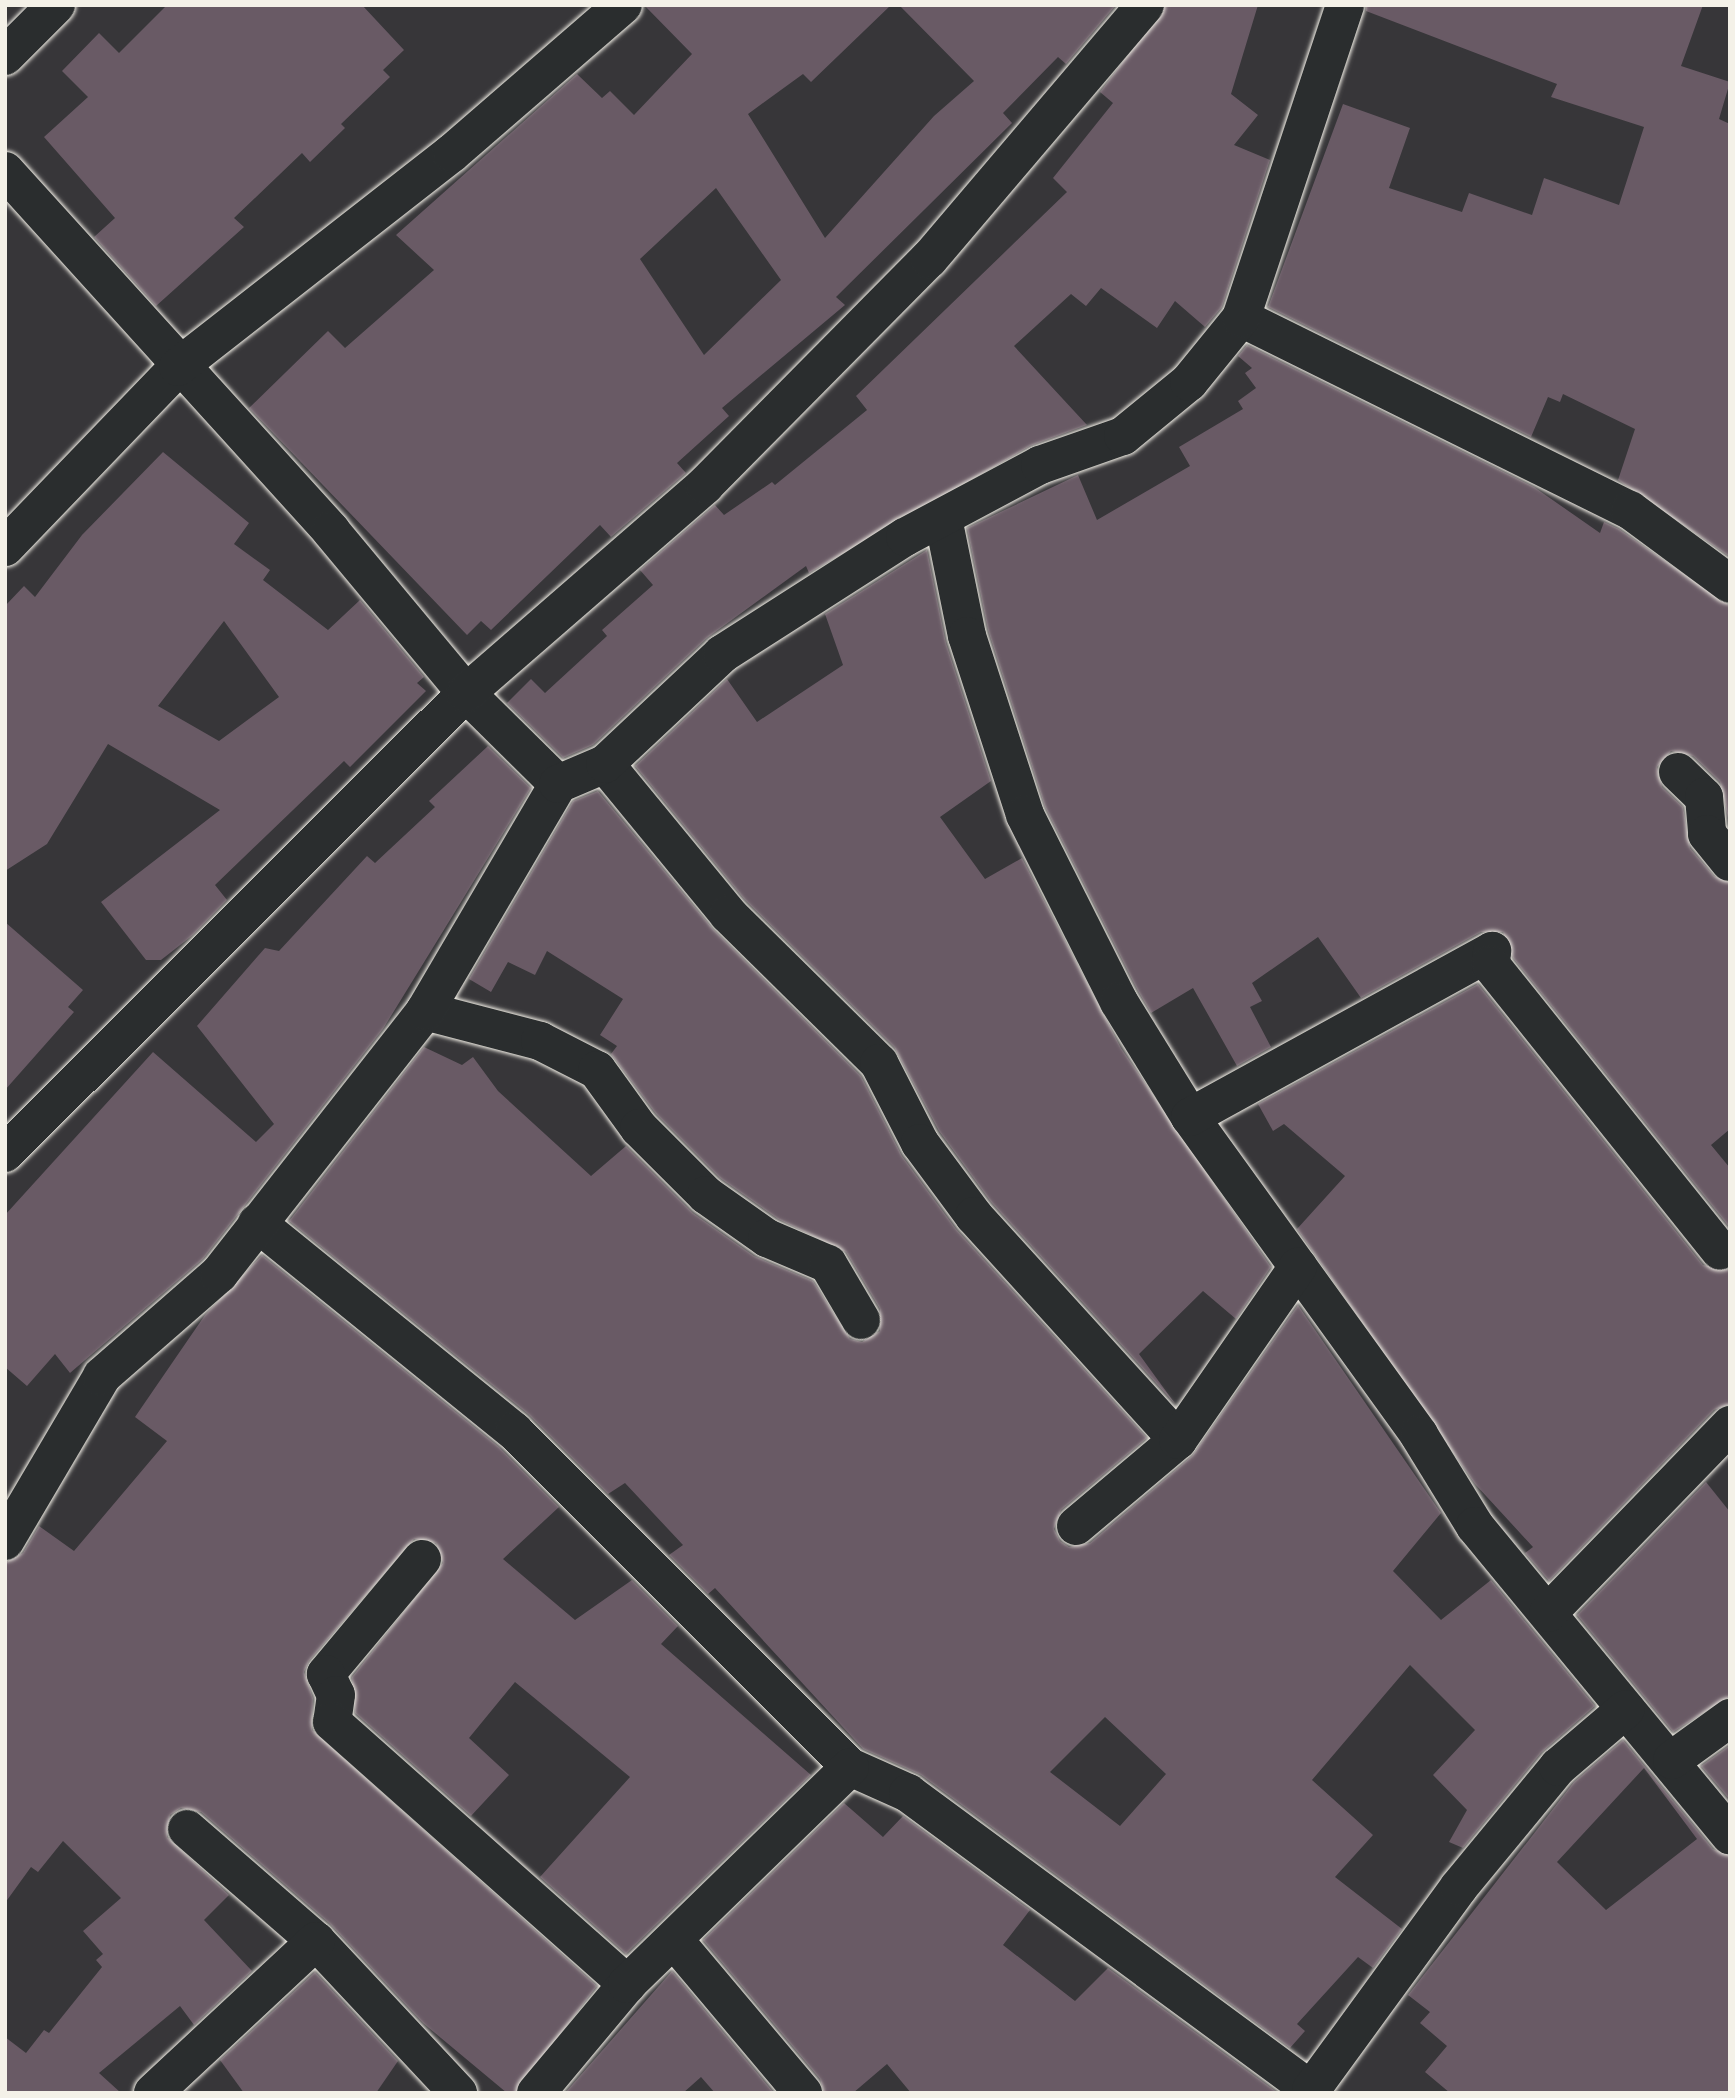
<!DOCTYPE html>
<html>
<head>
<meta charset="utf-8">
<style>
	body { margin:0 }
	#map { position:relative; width:1735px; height:2098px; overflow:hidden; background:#373639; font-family:"Gochi Hand",sans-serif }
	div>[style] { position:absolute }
	.building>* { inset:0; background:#695a65 }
	.roads { filter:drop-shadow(0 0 2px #f4f1e8) drop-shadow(0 0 2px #f4f1e8) }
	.minor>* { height:38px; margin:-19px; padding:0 19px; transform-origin:19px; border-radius:19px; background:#2a2d2e }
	span { translate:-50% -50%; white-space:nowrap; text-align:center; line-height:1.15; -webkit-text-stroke:6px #2a2d2e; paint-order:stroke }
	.frame { position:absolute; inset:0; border:7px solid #f4f1e8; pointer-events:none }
</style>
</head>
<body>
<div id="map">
	<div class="building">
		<i style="clip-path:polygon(167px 5px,362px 5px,404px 50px,383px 70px,390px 77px,341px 124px,345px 128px,310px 162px,302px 153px,234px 218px,244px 227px,156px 306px,94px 237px,115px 218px,44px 137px,88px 97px,62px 71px,99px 33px,119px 53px)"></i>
		<i style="clip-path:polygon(evenodd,644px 5px,891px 5px,811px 82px,803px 74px,748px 114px,825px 238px,934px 116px,974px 81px,899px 5px,1116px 5px,1066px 64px,1058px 57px,1003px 113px,1012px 123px,836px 297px,845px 305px,722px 408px,729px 416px,677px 463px,686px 473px,611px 537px,600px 525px,491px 630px,481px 621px,467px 635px,249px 408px,328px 331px,345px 348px,434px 270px,396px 235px,577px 74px,602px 98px,610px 91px,634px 115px,692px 54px,644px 5px,716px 188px,781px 280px,704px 355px,640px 259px,716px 188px)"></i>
		<i style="clip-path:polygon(1166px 5px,1258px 5px,1231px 94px,1258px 115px,1234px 145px,1270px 160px,1222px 307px,1205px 327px,1175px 301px,1157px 328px,1101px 288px,1086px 306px,1071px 294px,1014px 346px,1087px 425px,1030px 446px,809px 573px,806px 566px,707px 638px,593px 745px,563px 758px,507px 703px,531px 679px,545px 693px,607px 636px,602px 630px,653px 585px,640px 570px,715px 505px,724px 515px,772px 482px,775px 485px,867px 410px,856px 396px,1067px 192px,1053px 178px,1113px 103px,1100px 92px)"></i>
		<i style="clip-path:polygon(1366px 5px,1703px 5px,1681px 66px,1730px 82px,1719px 119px,1730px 124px,1730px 557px,1618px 480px,1635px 429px,1563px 394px,1560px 402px,1548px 397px,1531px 437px,1268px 307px,1343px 104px,1410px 128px,1389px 188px,1462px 212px,1469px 193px,1532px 215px,1544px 178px,1619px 205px,1644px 127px,1551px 97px,1557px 84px,1366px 11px)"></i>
		<i style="clip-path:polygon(1247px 345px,1534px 487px,1600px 533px,1604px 522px,1619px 529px,1730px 606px,1730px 827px,1720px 782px,1693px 756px,1671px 751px,1657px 767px,1662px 787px,1683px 807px,1690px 848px,1714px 876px,1730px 883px,1730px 1129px,1711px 1145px,1730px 1168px,1730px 1228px,1513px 958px,1503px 932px,1481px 932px,1361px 998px,1318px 937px,1252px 983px,1262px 1001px,1250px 1007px,1271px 1047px,1237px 1066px,1193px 988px,1151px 1013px,1138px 991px,1045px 807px,988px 630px,967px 528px,1078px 475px,1097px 520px,1190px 466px,1179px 447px,1243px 409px,1238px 401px,1256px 388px,1245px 373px,1252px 368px,1238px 356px)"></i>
		<i style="clip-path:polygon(evenodd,163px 452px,249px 523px,234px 544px,270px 570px,263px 580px,328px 630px,360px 600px,424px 677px,417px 683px,426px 691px,350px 767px,344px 761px,215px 885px,227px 900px,193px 935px,161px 960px,146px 960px,101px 902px,220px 810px,108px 744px,47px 844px,5px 871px,5px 606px,24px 586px,35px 597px,82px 535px,163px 452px,224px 621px,279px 697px,219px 741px,158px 706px,224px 621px)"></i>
		<i style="clip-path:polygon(927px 550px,946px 643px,991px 781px,940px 817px,985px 879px,1022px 858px,1121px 1048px,1271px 1267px,1236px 1319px,1203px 1291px,1139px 1354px,1176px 1405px,991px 1202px,939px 1131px,894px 1047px,744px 899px,635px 766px,727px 679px,757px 722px,843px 665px,825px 614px)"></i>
		<i style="clip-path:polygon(488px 746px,531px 788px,383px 1029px,203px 1259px,70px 1373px,55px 1354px,27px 1386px,5px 1367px,5px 1215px,153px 1052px,256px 1142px,274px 1124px,197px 1026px,265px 948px,279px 951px,367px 856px,375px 863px,435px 807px,429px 801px)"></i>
		<i style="clip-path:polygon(evenodd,598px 791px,713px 929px,861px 1076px,902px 1156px,956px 1229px,1147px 1438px,1061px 1510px,1054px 1529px,1060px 1541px,1069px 1547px,1090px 1543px,1192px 1456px,1298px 1305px,1441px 1513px,1393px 1571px,1441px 1620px,1491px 1580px,1595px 1706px,1541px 1753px,1463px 1848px,1449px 1842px,1467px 1810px,1433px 1775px,1475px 1730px,1410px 1665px,1312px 1780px,1373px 1835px,1335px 1877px,1402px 1929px,1373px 1968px,1358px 1957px,1297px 2024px,1305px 2031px,1290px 2048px,921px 1775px,863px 1749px,715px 1588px,708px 1594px,669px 1555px,683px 1545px,625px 1483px,608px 1494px,528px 1414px,289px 1221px,424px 1047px,462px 1065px,473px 1057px,498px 1091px,591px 1176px,626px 1146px,693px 1213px,754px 1256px,813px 1281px,850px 1339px,862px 1342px,880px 1331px,880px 1309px,846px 1252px,778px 1219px,720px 1178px,656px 1114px,611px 1054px,617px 1046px,600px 1035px,623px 999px,547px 951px,535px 975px,508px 962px,491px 992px,469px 979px,573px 801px,598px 791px,1105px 1717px,1166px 1774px,1120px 1826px,1050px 1772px,1105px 1717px)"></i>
		<i style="clip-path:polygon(5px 922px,83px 990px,68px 1007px,74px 1012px,5px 1090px)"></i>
		<i style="clip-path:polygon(1478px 984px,1703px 1265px,1730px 1270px,1730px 1404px,1714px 1410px,1549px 1581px,1525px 1553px,1533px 1547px,1475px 1484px,1297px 1229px,1345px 1176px,1284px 1124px,1273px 1131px,1258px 1104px)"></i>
		<i style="clip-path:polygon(262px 1255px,499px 1447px,559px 1507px,503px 1559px,575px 1620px,632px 1580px,678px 1626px,661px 1644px,811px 1775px,626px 1954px,540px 1877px,630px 1777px,515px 1682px,469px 1738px,509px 1775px,471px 1816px,355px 1713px,352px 1677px,443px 1563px,436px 1543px,414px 1539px,309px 1661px,304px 1672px,313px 1698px,312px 1730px,597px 1986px,515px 2093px,507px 2093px,423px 2023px,330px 1924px,201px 1812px,181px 1808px,170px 1815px,167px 1837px,229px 1895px,204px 1920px,252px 1971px,194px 2025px,180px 2006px,99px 2073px,121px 2093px,5px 2093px,5px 2037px,26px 2053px,44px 2030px,49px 2033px,102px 1967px,96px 1960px,103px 1954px,83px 1931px,121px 1898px,63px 1841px,38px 1872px,31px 1867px,5px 1903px,5px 1563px,23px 1553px,39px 1526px,74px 1551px,167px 1441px,135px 1417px,205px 1315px)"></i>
		<i style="clip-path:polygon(1706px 1482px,1730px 1512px,1730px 1696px,1673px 1732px,1577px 1615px)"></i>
		<i style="clip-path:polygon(evenodd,1623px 1740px,1713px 1849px,1730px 1856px,1730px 2093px,1450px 2093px,1425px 2072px,1447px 2046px,1420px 2023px,1430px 2012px,1408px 1995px,1574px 1782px,1623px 1740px,1644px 1768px,1697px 1839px,1606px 1910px,1557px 1862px,1644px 1768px)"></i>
		<i style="clip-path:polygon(1730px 1745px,1730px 1800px,1701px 1766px)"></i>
		<i style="clip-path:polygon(844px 1803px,883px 1837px,903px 1816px,1030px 1910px,1003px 1945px,1075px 2001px,1108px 1968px,1278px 2093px,911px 2093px,887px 2064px,853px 2093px,824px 2093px,820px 2079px,703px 1940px)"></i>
		<i style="clip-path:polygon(672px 1971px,774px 2093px,715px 2093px,701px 2077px,683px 2093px,565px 2093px)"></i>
		<i style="clip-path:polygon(315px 1972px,398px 2061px,376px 2093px,244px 2093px,220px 2060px)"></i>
	</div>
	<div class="roads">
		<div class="minor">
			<i style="left:5px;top:56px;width:72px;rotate:-45deg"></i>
			<i style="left:5px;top:171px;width:486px;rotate:47.8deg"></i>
			<i style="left:331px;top:531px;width:211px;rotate:50.2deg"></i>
			<i style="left:466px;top:693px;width:129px;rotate:44.7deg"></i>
			<i style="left:1241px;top:318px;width:434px;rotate:26.3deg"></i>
			<i style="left:1630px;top:510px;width:124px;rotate:36.5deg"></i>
			<i style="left:943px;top:518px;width:120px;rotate:78.5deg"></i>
			<i style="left:967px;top:636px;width:188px;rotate:72deg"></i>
			<i style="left:1025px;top:815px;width:209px;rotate:63.3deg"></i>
			<i style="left:1119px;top:1002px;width:135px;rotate:58.3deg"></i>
			<i style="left:1190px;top:1117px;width:392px;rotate:54.2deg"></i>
			<i style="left:1419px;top:1435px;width:107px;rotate:58.4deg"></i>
			<i style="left:1475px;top:1526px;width:401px;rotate:50.5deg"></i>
			<i style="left:5px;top:547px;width:250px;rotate:-46.1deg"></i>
			<i style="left:178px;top:367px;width:348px;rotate:-38deg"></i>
			<i style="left:452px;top:153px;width:226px;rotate:-40.9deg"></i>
			<i style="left:605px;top:764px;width:194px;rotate:50.6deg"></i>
			<i style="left:728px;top:914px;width:212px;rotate:44.6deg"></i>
			<i style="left:879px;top:1063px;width:90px;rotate:62.9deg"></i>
			<i style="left:920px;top:1143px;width:91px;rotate:53.5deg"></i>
			<i style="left:974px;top:1216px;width:303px;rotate:47.7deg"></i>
			<i style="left:1678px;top:772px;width:36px;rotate:44deg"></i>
			<i style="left:1704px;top:797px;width:37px;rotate:85deg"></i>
			<i style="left:1707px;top:834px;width:36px;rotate:51deg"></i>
			<i style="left:425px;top:1011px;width:119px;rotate:14.6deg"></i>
			<i style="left:540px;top:1041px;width:64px;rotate:27deg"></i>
			<i style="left:597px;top:1070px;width:72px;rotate:54.1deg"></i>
			<i style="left:639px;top:1128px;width:95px;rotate:45deg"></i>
			<i style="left:706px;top:1195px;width:75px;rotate:35.2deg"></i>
			<i style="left:767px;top:1238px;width:66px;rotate:23.1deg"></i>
			<i style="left:828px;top:1264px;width:65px;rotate:59.5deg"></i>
			<i style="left:1190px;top:1117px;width:345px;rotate:-28.8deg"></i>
			<i style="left:1492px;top:951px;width:14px;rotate:94deg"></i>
			<i style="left:1491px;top:965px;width:366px;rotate:51.3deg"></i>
			<i style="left:5px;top:1153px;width:651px;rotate:-44.94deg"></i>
			<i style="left:466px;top:693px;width:317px;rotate:-41deg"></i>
			<i style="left:705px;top:485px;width:318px;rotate:-45.3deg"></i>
			<i style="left:929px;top:259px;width:333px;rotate:-49.6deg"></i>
			<i style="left:257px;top:1223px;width:331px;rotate:39deg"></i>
			<i style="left:514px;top:1431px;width:475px;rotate:45deg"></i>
			<i style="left:850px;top:1767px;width:64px;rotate:24.1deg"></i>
			<i style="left:908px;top:1793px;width:501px;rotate:36.39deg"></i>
			<i style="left:1311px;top:2090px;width:251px;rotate:-53.9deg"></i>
			<i style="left:1459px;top:1887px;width:156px;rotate:-50.5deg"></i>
			<i style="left:1558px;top:1767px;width:89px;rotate:-40.5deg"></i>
			<i style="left:1076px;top:1526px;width:133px;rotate:-40.1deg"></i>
			<i style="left:1178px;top:1440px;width:211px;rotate:-55.3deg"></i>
			<i style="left:5px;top:1541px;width:191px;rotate:-59.5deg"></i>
			<i style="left:102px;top:1376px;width:155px;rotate:-41.1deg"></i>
			<i style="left:219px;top:1274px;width:334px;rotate:-51.9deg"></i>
			<i style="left:425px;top:1011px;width:263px;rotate:-59.6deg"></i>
			<i style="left:558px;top:784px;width:51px;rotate:-23.1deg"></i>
			<i style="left:605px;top:764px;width:161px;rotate:-43.2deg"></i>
			<i style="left:722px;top:654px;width:217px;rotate:-32.6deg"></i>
			<i style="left:905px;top:537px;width:153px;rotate:-28.1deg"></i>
			<i style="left:1040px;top:465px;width:88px;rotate:-19.3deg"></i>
			<i style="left:1123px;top:436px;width:85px;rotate:-39.3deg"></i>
			<i style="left:1189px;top:382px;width:82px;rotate:-50.9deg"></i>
			<i style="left:1241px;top:318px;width:330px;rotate:-71.6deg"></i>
			<i style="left:422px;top:1559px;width:150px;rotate:129.9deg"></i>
			<i style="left:326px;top:1674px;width:23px;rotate:65deg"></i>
			<i style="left:336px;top:1695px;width:27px;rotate:98deg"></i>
			<i style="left:332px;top:1722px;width:395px;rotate:41.6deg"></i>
			<i style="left:1548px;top:1613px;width:262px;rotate:-45.9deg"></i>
			<i style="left:1672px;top:1760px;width:72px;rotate:-35.9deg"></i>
			<i style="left:187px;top:1829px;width:171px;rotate:41deg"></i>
			<i style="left:316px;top:1941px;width:208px;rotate:46.9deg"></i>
			<i style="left:675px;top:1941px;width:199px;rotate:49.9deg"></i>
			<i style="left:153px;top:2093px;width:223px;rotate:-43deg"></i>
			<i style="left:536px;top:2093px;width:142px;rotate:-50.1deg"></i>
			<i style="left:627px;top:1984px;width:311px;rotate:-44.2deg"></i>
		</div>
	</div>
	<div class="frame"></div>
</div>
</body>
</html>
